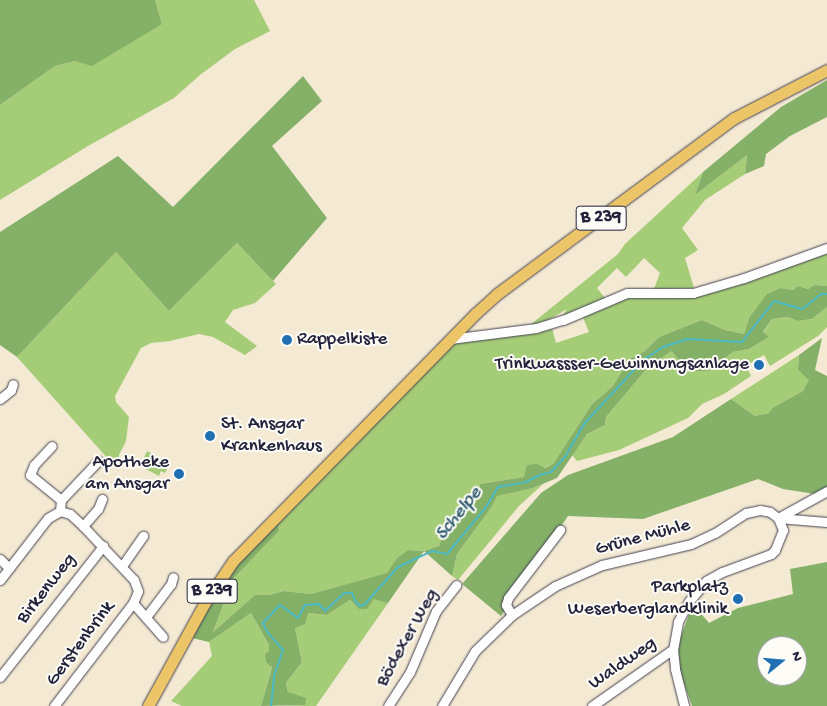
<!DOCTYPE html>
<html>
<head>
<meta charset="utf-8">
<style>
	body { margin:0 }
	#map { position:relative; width:827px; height:706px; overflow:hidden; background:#f4e9d2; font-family:"Gochi Hand",sans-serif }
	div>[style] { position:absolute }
	.green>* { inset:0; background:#a5cc77 }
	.forest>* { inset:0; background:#84b068 }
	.stream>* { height:2px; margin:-1px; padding:0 1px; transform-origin:1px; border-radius:1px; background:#4cbac6 }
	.roads { filter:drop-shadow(0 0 1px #424052) drop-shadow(0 0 1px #424052) }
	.minor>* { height:9px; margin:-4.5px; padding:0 4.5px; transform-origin:4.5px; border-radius:4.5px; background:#fff }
	.major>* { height:11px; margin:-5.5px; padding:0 5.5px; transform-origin:5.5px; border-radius:5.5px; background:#edc569 }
	.dots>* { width:14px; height:14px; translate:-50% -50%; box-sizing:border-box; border:2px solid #fdfcf7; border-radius:50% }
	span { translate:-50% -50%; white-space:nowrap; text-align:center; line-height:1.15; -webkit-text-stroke:4px #fdfcf7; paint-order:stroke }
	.shield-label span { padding:1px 4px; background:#fdfcf7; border:1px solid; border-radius:4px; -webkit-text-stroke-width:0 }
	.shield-label { font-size:18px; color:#22223b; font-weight:700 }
	.poi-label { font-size:19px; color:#22223b }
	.left { translate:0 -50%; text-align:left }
	.right { translate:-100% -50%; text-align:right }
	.street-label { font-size:19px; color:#22223b }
	.water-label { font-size:20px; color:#335f73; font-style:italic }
	.north { position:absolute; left:757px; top:636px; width:50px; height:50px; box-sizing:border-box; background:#fdfcf7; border:1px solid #a5a5ac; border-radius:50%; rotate:73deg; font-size:14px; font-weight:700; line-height:20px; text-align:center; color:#22223b }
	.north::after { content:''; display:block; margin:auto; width:18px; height:22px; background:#1f6fb2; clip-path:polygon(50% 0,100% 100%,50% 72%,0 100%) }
</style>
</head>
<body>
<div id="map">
	<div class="green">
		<i style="clip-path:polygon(155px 0,254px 0,270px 31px,235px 49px,200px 75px,174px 98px,88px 146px,0 200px,0 105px,55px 66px,75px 61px,162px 24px)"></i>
		<i style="clip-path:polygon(747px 155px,745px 174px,705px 200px,682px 228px,698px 250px,685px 258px,694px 288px,654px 289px,660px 273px,644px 258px,626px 277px,617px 268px,597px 288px,605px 298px,562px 317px,567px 309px,543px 323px,530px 325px,618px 254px,625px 244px,703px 172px,695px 195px)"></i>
		<i style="clip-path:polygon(237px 243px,276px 284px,255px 303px,233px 310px,225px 322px,257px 346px,245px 355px,213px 337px,199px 334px,170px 341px,151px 343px,141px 348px,115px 396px,116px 402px,129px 417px,126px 441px,119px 455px,118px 470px,17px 357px,116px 252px,169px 311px)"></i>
		<i style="clip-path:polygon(827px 250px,827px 286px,814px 285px,808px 289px,798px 286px,793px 290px,781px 288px,749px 318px,744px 334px,725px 330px,702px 320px,659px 337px,645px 351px,630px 359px,612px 387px,592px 404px,553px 464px,524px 477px,480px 484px,479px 498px,470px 510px,458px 516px,453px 529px,442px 538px,439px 546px,424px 551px,408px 550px,397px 558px,388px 573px,311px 594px,284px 591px,269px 595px,255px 595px,213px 632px,233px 579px,279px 531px,278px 522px,453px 344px,552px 328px,556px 343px,589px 332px,582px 315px,627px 296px,669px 297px)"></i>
		<i style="clip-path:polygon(827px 307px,827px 327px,818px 336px,770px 366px,764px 355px,746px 366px,751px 376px,724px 394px,702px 404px,688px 418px,619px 450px,577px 461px,572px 455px,587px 434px,605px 425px,606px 417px,649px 366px,672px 351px,708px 371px,733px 352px,749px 349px,769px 337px,763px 333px,772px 319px,788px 317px,798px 321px,812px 319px)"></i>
		<i style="clip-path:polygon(799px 355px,798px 370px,810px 380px,803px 391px,772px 408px,769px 413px,755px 416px,731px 399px)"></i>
		<i style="clip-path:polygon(147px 451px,170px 463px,165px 473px,161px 471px,159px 476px,140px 466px)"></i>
		<i style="clip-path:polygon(543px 484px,519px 506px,458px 580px,452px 576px,457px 554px,491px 508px,497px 495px,533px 488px)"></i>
		<i style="clip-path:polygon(374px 598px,388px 603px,316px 706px,282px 706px,305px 705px,288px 692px,286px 683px,302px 662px,295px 628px,308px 613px,327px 615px,350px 600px,359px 609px,367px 609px)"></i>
		<i style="clip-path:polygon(251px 613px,269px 645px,272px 666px,261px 706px,182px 706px,171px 701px,212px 656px,209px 642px)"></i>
	</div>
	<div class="forest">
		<i style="clip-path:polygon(0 0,155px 0,162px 24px,92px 66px,75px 61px,55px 66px,0 105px)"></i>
		<i style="clip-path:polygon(303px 76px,322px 101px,272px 146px,327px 218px,273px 281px,237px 243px,169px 311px,116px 252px,17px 357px,0 345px,0 232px,118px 156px,173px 207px)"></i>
		<i style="clip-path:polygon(827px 80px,827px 117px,790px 136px,766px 154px,764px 166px,745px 174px,747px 155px,695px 195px,703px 172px,781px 107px)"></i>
		<i style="clip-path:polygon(814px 285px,827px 286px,827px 307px,812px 319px,798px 321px,788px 317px,772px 319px,763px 332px,769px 337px,749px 349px,733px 352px,708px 371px,687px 371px,672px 351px,649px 366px,606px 417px,605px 425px,587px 434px,557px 478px,533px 488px,497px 496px,491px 508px,457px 554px,452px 576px,424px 551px,388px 603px,374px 599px,367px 609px,359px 609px,350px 600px,327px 615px,308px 613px,305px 624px,295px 628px,302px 662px,286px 683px,288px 692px,306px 698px,305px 705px,261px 706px,272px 667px,266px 662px,265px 654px,269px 651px,269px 645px,251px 613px,209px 642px,192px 638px,224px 580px,278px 522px,279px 531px,233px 579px,213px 632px,255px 595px,269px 595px,284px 591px,311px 594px,387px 573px,397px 558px,408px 550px,424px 551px,439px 546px,442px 538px,453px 529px,458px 516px,470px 510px,479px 498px,480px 484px,524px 477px,527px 465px,537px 464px,545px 468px,553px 464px,592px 404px,612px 387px,630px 359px,645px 351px,659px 337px,702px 320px,725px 330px,744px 334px,749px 318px,767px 294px,781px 288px,793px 290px,798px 286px,808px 289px)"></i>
		<i style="clip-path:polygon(822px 338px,815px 370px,827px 376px,827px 488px,815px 494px,783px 489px,758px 479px,643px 519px,568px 516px,501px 616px,462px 584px,541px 493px,568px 475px,673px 437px,731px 399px,755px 416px,769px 413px,772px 408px,803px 391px,809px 380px,798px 370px,799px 355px)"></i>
		<i style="clip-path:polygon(evenodd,827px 562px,827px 706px,692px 706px,678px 667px,678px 644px,693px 604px,709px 623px,738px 608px,793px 594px,790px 569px,827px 562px,767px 646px,797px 646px,797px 676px,767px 676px,767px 646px)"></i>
	</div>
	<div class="stream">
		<i style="left:271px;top:706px;width:30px;rotate:-84deg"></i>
		<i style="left:274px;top:676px;width:28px;rotate:-71deg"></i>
		<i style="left:283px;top:650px;width:23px;rotate:-131deg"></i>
		<i style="left:268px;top:633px;width:11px;rotate:-117deg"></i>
		<i style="left:263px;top:623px;width:25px;rotate:-47deg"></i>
		<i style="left:280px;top:605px;width:22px;rotate:36deg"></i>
		<i style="left:298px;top:618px;width:15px;rotate:-62deg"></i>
		<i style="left:305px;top:605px;width:14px;rotate:-4deg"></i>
		<i style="left:319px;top:604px;width:9px;rotate:49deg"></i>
		<i style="left:325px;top:611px;width:26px;rotate:-43deg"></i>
		<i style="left:344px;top:593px;width:8px"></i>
		<i style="left:352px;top:593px;width:9px;rotate:69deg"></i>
		<i style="left:355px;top:601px;width:7px;rotate:45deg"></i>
		<i style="left:360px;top:606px;width:4px;rotate:-14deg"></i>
		<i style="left:364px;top:605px;width:51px;rotate:-48.2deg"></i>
		<i style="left:398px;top:567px;width:38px;rotate:-25deg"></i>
		<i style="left:432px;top:551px;width:15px;rotate:11deg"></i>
		<i style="left:447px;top:554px;width:61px;rotate:-50.3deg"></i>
		<i style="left:486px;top:507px;width:23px;rotate:-59deg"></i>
		<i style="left:498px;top:487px;width:28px;rotate:-10deg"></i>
		<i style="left:526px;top:482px;width:16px;rotate:-27deg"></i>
		<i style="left:540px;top:475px;width:11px;rotate:-15deg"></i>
		<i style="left:551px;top:472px;width:21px;rotate:-47deg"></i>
		<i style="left:565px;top:457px;width:38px;rotate:-60deg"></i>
		<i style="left:584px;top:424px;width:87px;rotate:-47.3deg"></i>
		<i style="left:643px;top:360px;width:24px;rotate:-33deg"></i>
		<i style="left:663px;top:347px;width:25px;rotate:-18deg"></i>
		<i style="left:687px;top:339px;width:55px;rotate:3.1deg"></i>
		<i style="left:742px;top:342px;width:52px;rotate:-52deg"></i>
		<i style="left:774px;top:301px;width:29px;rotate:16deg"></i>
		<i style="left:802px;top:309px;width:24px;rotate:-38deg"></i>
		<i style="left:821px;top:294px;width:6px"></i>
	</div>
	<div class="roads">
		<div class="minor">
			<i style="left:450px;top:339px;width:87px;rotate:-7.3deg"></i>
			<i style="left:536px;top:328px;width:28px;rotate:-17deg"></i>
			<i style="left:563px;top:320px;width:69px;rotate:-22.9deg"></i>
			<i style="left:627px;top:293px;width:66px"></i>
			<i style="left:693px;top:293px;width:53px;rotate:-16.4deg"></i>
			<i style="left:744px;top:278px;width:88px;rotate:-19.9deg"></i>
			<i style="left:0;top:399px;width:14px;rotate:-39deg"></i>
			<i style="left:11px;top:390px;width:6px;rotate:-72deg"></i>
			<i style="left:61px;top:500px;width:54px;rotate:-46.5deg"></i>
			<i style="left:778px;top:518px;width:56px;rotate:-28.9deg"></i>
			<i style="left:778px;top:518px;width:49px;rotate:4.7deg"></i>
			<i style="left:83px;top:526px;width:23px;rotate:-49deg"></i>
			<i style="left:98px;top:509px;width:11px;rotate:-68deg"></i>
			<i style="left:0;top:559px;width:13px;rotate:45deg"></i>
			<i style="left:122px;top:566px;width:37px;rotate:-55deg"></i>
			<i style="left:0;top:580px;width:78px;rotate:-52.3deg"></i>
			<i style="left:48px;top:518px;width:14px;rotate:-30deg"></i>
			<i style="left:60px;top:511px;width:11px;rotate:-85deg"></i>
			<i style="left:61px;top:500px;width:40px;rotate:-141deg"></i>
			<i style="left:30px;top:475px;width:11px;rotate:-68deg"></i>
			<i style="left:34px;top:465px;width:26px;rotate:-47deg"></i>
			<i style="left:133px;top:603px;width:45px;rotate:48.6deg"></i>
			<i style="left:512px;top:615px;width:12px;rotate:-121deg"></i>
			<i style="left:506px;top:605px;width:7px;rotate:-74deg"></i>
			<i style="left:508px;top:598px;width:86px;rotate:-52.6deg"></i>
			<i style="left:146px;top:617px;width:41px;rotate:-52.9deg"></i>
			<i style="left:171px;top:584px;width:7px;rotate:-74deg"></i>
			<i style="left:0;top:677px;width:167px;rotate:-51.8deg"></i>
			<i style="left:54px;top:706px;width:130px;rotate:-52.5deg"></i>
			<i style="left:133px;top:603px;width:13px;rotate:-67deg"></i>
			<i style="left:138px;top:591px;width:12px;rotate:-110deg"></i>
			<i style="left:134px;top:580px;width:74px;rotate:-133.4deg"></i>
			<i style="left:83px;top:526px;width:18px;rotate:-137deg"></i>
			<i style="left:70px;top:514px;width:10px;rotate:-163deg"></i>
			<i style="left:388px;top:706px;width:40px;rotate:-57.1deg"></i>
			<i style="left:410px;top:672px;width:66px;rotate:-66.9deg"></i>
			<i style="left:436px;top:611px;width:33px;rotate:-52deg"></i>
			<i style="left:442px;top:706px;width:64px;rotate:-59deg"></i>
			<i style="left:475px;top:651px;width:52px;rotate:-44.2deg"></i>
			<i style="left:512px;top:615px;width:52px;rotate:-34deg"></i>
			<i style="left:555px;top:586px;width:51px;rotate:-24.1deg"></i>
			<i style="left:602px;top:565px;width:91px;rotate:-13.3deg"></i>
			<i style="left:691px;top:544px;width:26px;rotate:-25deg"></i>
			<i style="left:715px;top:533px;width:37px;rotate:-33deg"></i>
			<i style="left:746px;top:513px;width:14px;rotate:-12deg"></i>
			<i style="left:760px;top:510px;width:10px;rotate:11deg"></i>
			<i style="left:770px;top:512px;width:10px;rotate:37deg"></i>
			<i style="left:778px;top:518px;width:13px;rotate:67deg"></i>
			<i style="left:783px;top:530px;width:22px;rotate:112deg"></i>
			<i style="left:775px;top:550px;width:6px;rotate:135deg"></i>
			<i style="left:771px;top:554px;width:52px;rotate:159.8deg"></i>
			<i style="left:722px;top:572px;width:18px;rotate:151deg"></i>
			<i style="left:706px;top:581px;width:26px;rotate:130deg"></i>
			<i style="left:689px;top:601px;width:24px;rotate:118deg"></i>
			<i style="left:678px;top:622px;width:27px;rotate:100deg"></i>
			<i style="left:673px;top:649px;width:20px;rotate:84deg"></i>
			<i style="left:675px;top:669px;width:38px;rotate:76deg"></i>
			<i style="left:592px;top:706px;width:99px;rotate:-35.1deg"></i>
		</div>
		<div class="major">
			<i style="left:148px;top:706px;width:116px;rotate:-61.2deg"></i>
			<i style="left:204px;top:604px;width:52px;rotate:-56deg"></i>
			<i style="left:233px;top:561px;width:347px;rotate:-45.6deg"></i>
			<i style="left:476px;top:313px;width:28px;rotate:-42deg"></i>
			<i style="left:497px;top:294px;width:295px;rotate:-36.6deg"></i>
			<i style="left:734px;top:118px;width:105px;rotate:-27.3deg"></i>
		</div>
	</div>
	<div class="dots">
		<i style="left:287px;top:340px;background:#1f6fb2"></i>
		<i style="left:759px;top:365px;background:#1f6fb2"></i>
		<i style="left:210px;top:436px;background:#1f6fb2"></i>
		<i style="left:179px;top:474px;background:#1f6fb2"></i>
		<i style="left:738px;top:599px;background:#1f6fb2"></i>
	</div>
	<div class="shield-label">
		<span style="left:601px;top:218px">B 239</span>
		<span style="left:212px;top:591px">B 239</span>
	</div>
	<div class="poi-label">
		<span class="left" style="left:297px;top:340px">Rappelkiste</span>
		<span class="right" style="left:749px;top:365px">Trinkwassser-Gewinnungsanlage</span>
		<span class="left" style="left:221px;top:436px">St. Ansgar<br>Krankenhaus</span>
		<span class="right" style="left:169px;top:474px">Apotheke<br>am Ansgar</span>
		<span class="right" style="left:728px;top:599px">Parkplatz<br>Weserberglandklinik</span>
	</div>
	<div class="street-label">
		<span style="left:643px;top:538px;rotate:-15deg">Grüne Mühle</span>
		<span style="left:47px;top:589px;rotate:-52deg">Birkenweg</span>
		<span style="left:408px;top:638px;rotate:-61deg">Bödexer Weg</span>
		<span style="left:81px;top:644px;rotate:-53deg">Gerstenbrink</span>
		<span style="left:623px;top:664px;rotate:-35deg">Waldweg</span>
	</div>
	<div class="water-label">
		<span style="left:459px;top:514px;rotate:-51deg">Schelpe</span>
	</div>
	<div class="north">N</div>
</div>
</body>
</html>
